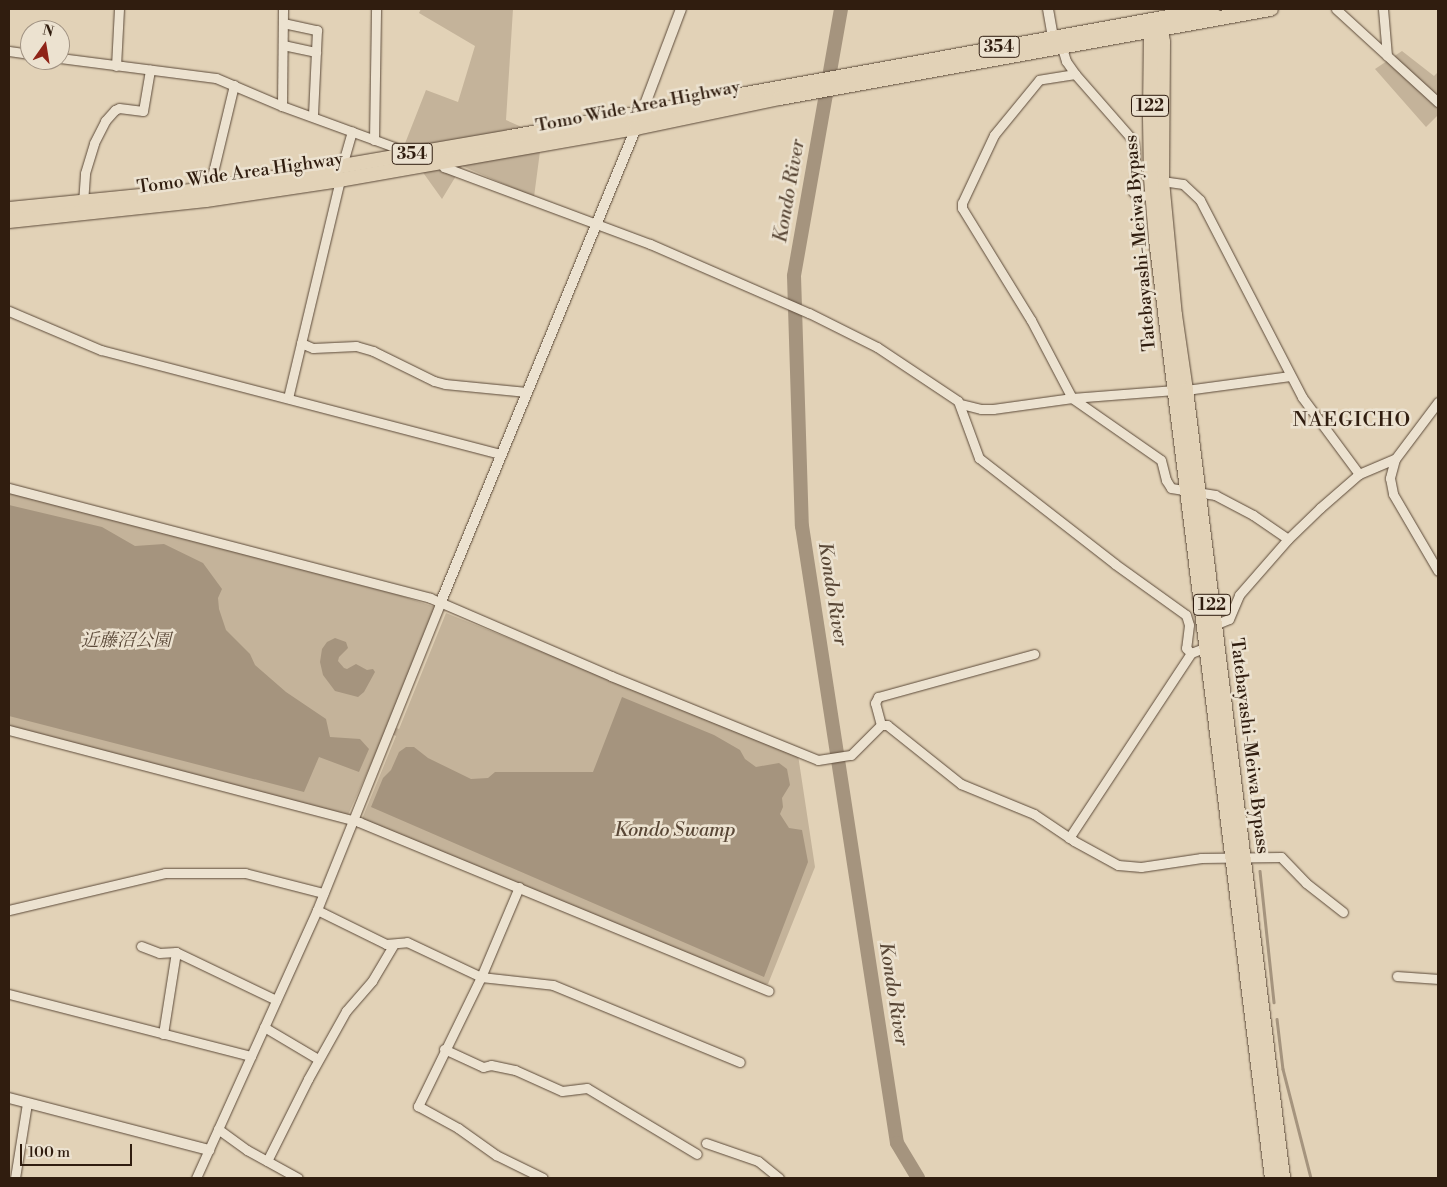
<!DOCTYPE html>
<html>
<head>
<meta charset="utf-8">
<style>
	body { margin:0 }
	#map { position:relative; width:1447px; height:1187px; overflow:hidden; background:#e2d2b7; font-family:"Libre Bodoni","Noto Serif JP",serif }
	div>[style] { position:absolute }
	.green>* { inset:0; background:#c4b39a }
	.water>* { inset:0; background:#a5947e }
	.stream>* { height:2.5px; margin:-1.25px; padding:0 1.25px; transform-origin:1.25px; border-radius:1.25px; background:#a5947e }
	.river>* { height:14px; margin:-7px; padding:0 7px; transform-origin:7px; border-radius:7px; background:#a5947e }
	.roads { filter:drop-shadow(0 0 1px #5c4a39) drop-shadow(0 0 1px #5c4a39) }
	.minor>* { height:9px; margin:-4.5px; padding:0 4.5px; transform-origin:4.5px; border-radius:4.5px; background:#ece2d0 }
	.tertiary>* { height:10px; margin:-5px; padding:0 5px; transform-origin:5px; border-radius:5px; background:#ece2d0 }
	.trunk>* { height:14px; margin:-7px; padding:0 7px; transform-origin:7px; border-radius:7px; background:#e2d2b7 }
	span { translate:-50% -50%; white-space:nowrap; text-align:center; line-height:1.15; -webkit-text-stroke:5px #ece2d0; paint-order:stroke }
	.shield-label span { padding:1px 4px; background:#ece2d0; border:1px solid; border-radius:4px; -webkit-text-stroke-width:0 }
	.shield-label { font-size:16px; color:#301d0f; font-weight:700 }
	.street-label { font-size:18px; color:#301d0f }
	.park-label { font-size:18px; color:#5c4a39; font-style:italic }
	.water-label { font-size:19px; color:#594736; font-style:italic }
	.quarter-label { font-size:20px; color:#301d0f; letter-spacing:1px }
	.frame { position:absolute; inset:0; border:10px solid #301d0f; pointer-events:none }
	.north { position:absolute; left:20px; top:20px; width:50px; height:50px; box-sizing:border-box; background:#ece2d0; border:1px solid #a19383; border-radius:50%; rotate:13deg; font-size:14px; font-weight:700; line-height:20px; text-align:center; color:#301d0f }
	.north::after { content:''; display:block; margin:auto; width:18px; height:22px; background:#8f2418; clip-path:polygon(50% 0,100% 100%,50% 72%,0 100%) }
	.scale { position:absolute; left:20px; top:1144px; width:112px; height:22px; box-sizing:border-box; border:2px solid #301d0f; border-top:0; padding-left:6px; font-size:15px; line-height:18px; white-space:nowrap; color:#301d0f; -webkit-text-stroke:4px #ece2d0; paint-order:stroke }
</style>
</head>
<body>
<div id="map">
	<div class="green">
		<i style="clip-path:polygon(421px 9px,513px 9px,506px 120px,542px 136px,534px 197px,462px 166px,442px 199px,404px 146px,426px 90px,458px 102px,475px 46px,419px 13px)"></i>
		<i style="clip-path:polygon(1402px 51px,1434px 76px,1438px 72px,1438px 115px,1426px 127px,1375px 69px)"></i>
		<i style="clip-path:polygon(9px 493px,399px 595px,435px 607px,389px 725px,399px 729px,446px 613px,798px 755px,815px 867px,768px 984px,764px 985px,362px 819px,396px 736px,386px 731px,348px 815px,9px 728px)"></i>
	</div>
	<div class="water">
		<i style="clip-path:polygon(9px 505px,102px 527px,135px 546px,164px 544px,203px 563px,222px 589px,218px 598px,219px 609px,226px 630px,250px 654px,255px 665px,286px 692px,326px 719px,330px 737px,360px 739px,369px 749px,359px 772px,319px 757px,304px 792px,9px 716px)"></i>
		<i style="clip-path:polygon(335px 638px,346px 642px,348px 648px,339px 657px,338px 661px,344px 668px,347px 669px,356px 664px,367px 670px,373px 669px,375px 672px,364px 692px,358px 697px,335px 691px,323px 675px,320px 662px,322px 649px,327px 642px)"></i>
		<i style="clip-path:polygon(622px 697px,714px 735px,740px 750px,745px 759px,756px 767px,779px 763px,787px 769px,790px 785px,782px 798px,783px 807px,780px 814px,789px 828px,802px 830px,808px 862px,764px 977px,371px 807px,383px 778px,391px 770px,399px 752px,406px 747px,414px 747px,428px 758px,471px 779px,488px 778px,495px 772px,593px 772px)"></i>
	</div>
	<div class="stream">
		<i style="left:1260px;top:871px;width:132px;rotate:83.9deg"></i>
		<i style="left:1277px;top:1019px;width:50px;rotate:83.2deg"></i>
		<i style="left:1283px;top:1069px;width:113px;rotate:75.6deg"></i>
	</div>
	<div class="river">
		<i style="left:841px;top:9px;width:271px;rotate:100deg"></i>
		<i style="left:794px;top:276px;width:250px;rotate:88.2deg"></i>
		<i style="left:802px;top:526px;width:624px;rotate:81.25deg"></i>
		<i style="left:897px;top:1143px;width:41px;rotate:59deg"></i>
	</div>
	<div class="roads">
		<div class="minor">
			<i style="left:1336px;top:9px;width:138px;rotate:42.4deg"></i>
			<i style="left:1383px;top:9px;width:47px;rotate:85.1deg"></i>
			<i style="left:283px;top:23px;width:35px;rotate:12deg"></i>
			<i style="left:317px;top:30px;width:86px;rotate:92.7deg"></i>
			<i style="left:283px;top:45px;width:34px;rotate:12deg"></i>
			<i style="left:1062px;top:48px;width:14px;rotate:73deg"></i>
			<i style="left:1066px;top:61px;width:16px;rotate:55deg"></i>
			<i style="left:1075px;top:74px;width:86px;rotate:48.8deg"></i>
			<i style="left:1132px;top:139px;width:5px;rotate:68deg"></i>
			<i style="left:1134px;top:144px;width:31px;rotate:86deg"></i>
			<i style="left:1136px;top:175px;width:17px;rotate:100deg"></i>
			<i style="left:1133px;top:192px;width:6px;rotate:39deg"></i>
			<i style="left:1138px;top:196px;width:14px;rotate:-4deg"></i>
			<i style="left:9px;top:51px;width:21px;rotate:8deg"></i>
			<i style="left:60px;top:58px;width:157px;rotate:7.3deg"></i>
			<i style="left:216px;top:78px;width:72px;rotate:23deg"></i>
			<i style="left:282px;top:106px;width:119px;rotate:20.1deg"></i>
			<i style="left:394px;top:147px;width:11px;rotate:52deg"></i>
			<i style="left:116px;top:66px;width:57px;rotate:-87deg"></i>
			<i style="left:1075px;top:74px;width:36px;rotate:171deg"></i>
			<i style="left:1039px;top:80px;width:71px;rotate:129.3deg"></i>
			<i style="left:994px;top:135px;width:75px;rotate:115.2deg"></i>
			<i style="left:962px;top:203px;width:5px;rotate:90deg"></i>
			<i style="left:962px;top:208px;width:132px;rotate:58.4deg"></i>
			<i style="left:1031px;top:320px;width:88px;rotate:62.3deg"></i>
			<i style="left:1072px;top:398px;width:108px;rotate:34.9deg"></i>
			<i style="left:1161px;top:460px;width:21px;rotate:76deg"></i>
			<i style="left:1166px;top:480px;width:9px;rotate:58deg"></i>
			<i style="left:1171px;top:488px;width:45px;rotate:9deg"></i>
			<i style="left:1215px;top:495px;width:43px;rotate:27.8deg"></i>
			<i style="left:1253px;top:515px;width:42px;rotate:34.4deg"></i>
			<i style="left:282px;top:106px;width:97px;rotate:-89.4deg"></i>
			<i style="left:374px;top:140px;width:131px;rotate:-89.1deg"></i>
			<i style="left:441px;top:161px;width:7px;rotate:63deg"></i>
			<i style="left:444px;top:167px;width:220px;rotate:20.5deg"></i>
			<i style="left:650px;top:244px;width:173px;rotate:23.5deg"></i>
			<i style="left:809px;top:313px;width:76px;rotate:26.6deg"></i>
			<i style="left:877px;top:347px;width:97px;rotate:33.7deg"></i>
			<i style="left:958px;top:401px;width:61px;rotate:69.8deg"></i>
			<i style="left:979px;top:458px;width:172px;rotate:37.9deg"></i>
			<i style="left:1115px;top:564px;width:87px;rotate:35.7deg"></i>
			<i style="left:1186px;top:615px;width:10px;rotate:73deg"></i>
			<i style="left:1189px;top:625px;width:23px;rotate:97deg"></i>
			<i style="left:1186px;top:648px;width:7px;rotate:45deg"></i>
			<i style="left:342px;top:166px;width:36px;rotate:-74deg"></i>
			<i style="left:1162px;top:181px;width:21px;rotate:8deg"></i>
			<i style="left:1183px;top:184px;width:23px;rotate:43deg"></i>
			<i style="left:1200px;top:200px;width:222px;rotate:62.6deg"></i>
			<i style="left:1302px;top:397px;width:96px;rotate:53.5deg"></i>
			<i style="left:209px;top:189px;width:107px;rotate:-76.5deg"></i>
			<i style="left:83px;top:203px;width:30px;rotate:-86deg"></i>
			<i style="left:85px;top:173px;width:31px;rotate:-73deg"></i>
			<i style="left:94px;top:143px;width:25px;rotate:-63deg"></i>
			<i style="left:105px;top:121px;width:15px;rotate:-48deg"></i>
			<i style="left:115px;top:110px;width:4px;rotate:-27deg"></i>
			<i style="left:119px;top:108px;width:24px;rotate:7deg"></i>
			<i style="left:143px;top:111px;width:42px;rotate:-80.3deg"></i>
			<i style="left:9px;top:311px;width:100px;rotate:23deg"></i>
			<i style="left:101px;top:350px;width:413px;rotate:14.6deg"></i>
			<i style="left:301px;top:343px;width:13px;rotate:23deg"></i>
			<i style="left:313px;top:348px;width:43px;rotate:-2.7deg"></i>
			<i style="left:356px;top:346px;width:18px;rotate:16deg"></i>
			<i style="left:373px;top:351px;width:68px;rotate:26.2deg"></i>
			<i style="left:434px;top:381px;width:11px;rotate:15deg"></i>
			<i style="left:445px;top:384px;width:82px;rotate:5.6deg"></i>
			<i style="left:1186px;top:390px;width:105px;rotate:-7.7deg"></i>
			<i style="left:288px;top:398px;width:224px;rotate:-76.6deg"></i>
			<i style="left:1438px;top:402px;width:71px;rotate:127deg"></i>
			<i style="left:1395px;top:459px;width:20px;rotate:105deg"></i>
			<i style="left:1390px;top:478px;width:16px;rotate:79deg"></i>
			<i style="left:1393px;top:494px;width:89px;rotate:59.7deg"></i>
			<i style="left:961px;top:404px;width:21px;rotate:14deg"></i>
			<i style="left:981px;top:409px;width:12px"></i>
			<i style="left:993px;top:409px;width:80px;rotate:-7.9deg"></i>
			<i style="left:1072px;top:398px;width:103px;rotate:-4.4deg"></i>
			<i style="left:9px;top:488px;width:435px;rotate:14.6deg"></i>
			<i style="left:430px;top:598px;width:197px;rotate:23.3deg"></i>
			<i style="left:611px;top:676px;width:223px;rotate:22.1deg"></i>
			<i style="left:818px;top:760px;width:33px;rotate:-9deg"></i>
			<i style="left:851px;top:755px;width:42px;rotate:-45deg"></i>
			<i style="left:881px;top:725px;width:6px"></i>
			<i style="left:887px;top:725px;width:95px;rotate:38.6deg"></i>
			<i style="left:961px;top:784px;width:79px;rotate:22.3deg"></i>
			<i style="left:1034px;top:814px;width:48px;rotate:34deg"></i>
			<i style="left:1074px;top:841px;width:50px;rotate:28.6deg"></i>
			<i style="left:1118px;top:865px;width:23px;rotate:5deg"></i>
			<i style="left:1141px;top:867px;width:61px;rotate:-8.5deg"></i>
			<i style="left:1201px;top:858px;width:80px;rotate:-0.7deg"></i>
			<i style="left:1281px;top:857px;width:36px;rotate:46deg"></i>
			<i style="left:1306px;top:883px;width:47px;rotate:38.1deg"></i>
			<i style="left:1214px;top:625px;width:16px;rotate:-22deg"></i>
			<i style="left:1229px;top:619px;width:26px;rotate:-67deg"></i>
			<i style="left:1239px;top:595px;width:74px;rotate:-48.8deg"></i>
			<i style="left:1288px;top:539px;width:45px;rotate:-44.1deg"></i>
			<i style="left:1320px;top:508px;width:52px;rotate:-41.1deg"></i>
			<i style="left:1359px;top:474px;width:39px;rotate:-23deg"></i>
			<i style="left:881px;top:725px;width:23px;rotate:-105deg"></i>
			<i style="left:875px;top:703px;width:7px;rotate:-63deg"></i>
			<i style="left:878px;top:697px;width:162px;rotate:-15.4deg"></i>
			<i style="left:9px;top:730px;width:362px;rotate:14.7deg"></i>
			<i style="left:359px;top:822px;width:443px;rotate:22.4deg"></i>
			<i style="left:1069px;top:838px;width:222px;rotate:-56.6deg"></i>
			<i style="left:1191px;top:653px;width:17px;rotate:-21deg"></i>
			<i style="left:519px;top:887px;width:98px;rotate:112.9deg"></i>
			<i style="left:481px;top:977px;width:144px;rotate:116deg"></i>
			<i style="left:418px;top:1106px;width:46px;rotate:28.8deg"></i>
			<i style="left:458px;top:1128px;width:47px;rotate:35.4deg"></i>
			<i style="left:496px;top:1155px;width:52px;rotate:26.1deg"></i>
			<i style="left:9px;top:910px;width:160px;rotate:-13.3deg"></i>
			<i style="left:165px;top:873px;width:80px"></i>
			<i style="left:245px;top:873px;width:81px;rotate:14.4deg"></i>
			<i style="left:317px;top:910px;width:77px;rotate:26.2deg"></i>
			<i style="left:386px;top:944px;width:21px;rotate:-5deg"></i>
			<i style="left:407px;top:942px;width:82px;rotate:25.3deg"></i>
			<i style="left:481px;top:977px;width:72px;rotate:6.3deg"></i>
			<i style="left:553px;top:985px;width:202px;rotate:22.4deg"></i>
			<i style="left:141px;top:946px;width:19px;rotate:21deg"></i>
			<i style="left:159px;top:953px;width:17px;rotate:-3deg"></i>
			<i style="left:176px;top:952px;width:111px;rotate:25.6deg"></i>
			<i style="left:1397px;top:976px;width:41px;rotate:4.2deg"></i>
			<i style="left:9px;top:994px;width:250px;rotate:14.4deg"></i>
			<i style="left:264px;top:1027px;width:63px;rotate:30.7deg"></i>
			<i style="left:163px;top:1034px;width:83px;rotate:-81deg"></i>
			<i style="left:444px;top:1049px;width:43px;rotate:24.8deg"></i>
			<i style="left:483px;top:1067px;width:8px;rotate:-14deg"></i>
			<i style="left:491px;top:1065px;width:25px;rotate:12deg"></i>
			<i style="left:515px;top:1070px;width:51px;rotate:24.1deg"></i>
			<i style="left:562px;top:1091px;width:25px;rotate:-7deg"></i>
			<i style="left:587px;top:1088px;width:128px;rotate:31deg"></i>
			<i style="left:218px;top:1129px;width:36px;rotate:36deg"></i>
			<i style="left:247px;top:1150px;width:58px;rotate:28.8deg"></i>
			<i style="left:706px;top:1143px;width:55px;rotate:19.1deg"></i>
			<i style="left:758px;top:1161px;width:27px;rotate:39deg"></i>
			<i style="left:267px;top:1161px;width:92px;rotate:-63.4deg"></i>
			<i style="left:308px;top:1079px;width:78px;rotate:-60.8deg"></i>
			<i style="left:346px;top:1011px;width:40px;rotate:-49deg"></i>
			<i style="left:372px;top:981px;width:43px;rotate:-59.3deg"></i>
			<i style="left:15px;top:1178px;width:76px;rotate:-80.9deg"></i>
			<i style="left:196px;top:1178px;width:294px;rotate:-65.7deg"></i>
			<i style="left:317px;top:910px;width:330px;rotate:-68.1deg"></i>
		</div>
		<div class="tertiary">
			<i style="left:1048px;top:9px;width:28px;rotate:80deg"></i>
			<i style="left:440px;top:604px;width:515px;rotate:-67.62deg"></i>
			<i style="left:636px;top:128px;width:127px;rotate:-69.3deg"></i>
			<i style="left:9px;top:1098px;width:207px;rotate:14.6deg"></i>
		</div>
		<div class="trunk">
			<i style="left:1159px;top:21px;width:21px;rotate:79deg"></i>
			<i style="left:1163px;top:42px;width:139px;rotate:90.4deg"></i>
			<i style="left:1162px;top:181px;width:135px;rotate:84.5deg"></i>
			<i style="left:1175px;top:315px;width:76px;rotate:81.7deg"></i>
			<i style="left:1186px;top:390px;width:794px;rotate:82.98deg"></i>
			<i style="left:1155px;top:23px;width:10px;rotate:114deg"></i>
			<i style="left:1151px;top:32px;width:85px;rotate:90.7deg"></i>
			<i style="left:1150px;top:117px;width:61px;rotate:89.1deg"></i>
			<i style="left:1151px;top:178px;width:61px;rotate:85.3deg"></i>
			<i style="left:1156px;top:239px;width:946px;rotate:82.96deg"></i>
			<i style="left:9px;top:209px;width:201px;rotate:-5.7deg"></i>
			<i style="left:209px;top:189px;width:305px;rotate:-9.8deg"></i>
			<i style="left:510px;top:137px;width:714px;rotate:-10.33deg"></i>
			<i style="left:9px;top:221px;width:198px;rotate:-6.1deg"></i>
			<i style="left:206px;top:200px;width:135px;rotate:-8.5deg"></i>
			<i style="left:340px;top:180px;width:301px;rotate:-10deg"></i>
			<i style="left:636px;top:128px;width:147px;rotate:-11.8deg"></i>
			<i style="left:780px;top:98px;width:499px;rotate:-10.3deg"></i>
		</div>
	</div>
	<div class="shield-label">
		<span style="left:999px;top:47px">354</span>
		<span style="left:1150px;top:106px">122</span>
		<span style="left:412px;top:154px">354</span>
		<span style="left:1212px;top:605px">122</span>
	</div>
	<div class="street-label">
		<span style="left:638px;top:107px;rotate:-11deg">Tomo Wide Area Highway</span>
		<span style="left:240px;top:174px;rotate:-8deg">Tomo Wide Area Highway</span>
		<span style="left:1141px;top:243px;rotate:-95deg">Tatebayashi-Meiwa Bypass</span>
		<span style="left:1249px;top:746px;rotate:83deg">Tatebayashi-Meiwa Bypass</span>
	</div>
	<div class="park-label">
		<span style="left:126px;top:641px">近藤沼公園</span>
	</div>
	<div class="water-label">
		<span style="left:790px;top:191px;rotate:-80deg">Kondo River</span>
		<span style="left:832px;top:594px;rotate:81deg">Kondo River</span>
		<span style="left:675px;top:831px">Kondo Swamp</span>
		<span style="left:893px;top:994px;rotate:81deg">Kondo River</span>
	</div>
	<div class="quarter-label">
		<span style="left:1352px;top:420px">NAEGICHO</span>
	</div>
	<div class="frame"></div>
	<div class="north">N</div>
	<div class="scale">100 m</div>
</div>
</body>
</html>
